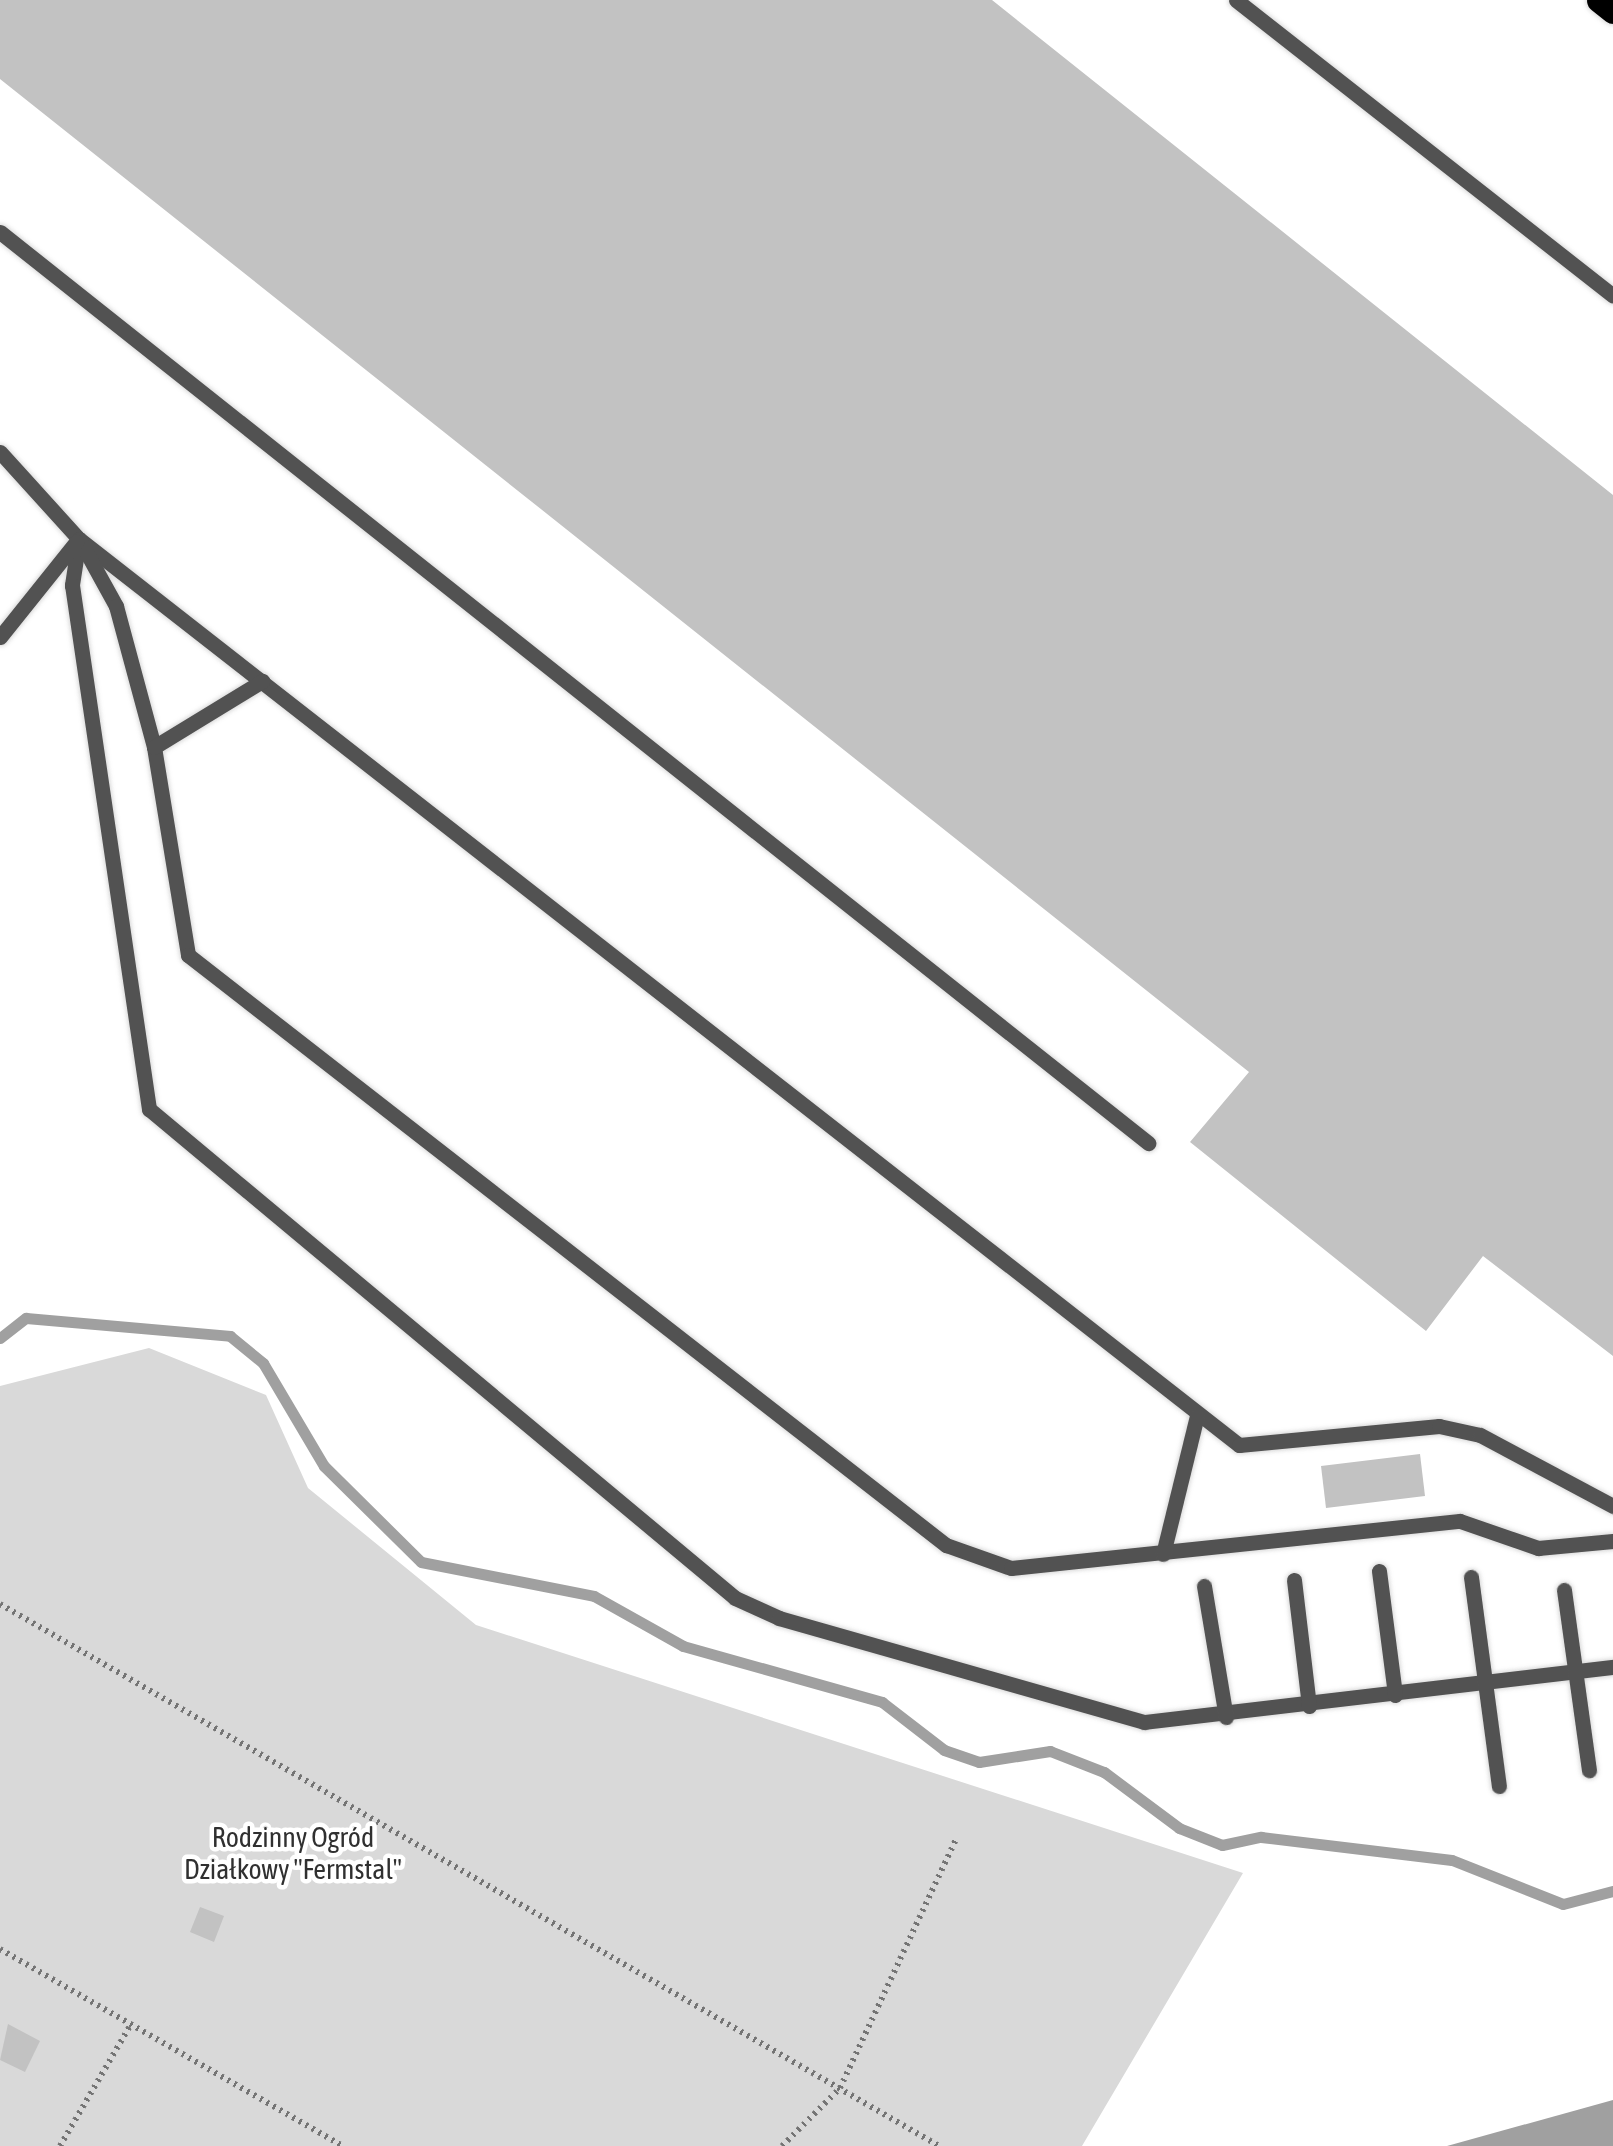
<!DOCTYPE html>
<html>
<head>
<meta charset="utf-8">
<style>
	body { margin:0 }
	#map { position:relative; width:1613px; height:2146px; overflow:hidden; background:#fff; font-family:"Asap Condensed",sans-serif }
	div>[style] { position:absolute }
	.green>* { inset:0; background:#d9d9d9 }
	.water>* { inset:0; background:#a0a0a0 }
	.stream>* { height:11px; margin:-5.5px; padding:0 5.5px; transform-origin:5.5px; border-radius:5.5px; background:#a0a0a0 }
	.building>* { inset:0; background:#c2c2c2 }
	.path>* { height:6px; margin-top:-3px; transform-origin:0; background:repeating-linear-gradient(90deg,#747474 0 2.5px,transparent 0 7.5px) }
	.roads { filter:drop-shadow(0 0 2px #dbdbdb) drop-shadow(0 0 2px #dbdbdb) }
	.service>* { height:15px; margin:-7.5px; padding:0 7.5px; transform-origin:7.5px; border-radius:7.5px; background:#525252 }
	.primary>* { height:25px; margin:-12.5px; padding:0 12.5px; transform-origin:12.5px; border-radius:12.5px; background:#000 }
	span { translate:-50% -50%; white-space:nowrap; text-align:center; line-height:1.15; -webkit-text-stroke:9px #fff; paint-order:stroke }
	.park-label { font-size:28px; color:#303030 }
</style>
</head>
<body>
<div id="map">
	<div class="green">
		<i style="clip-path:polygon(149px 1348px,266px 1395px,308px 1488px,476px 1625px,1243px 1873px,1082px 2146px,0 2146px,0 1386px)"></i>
	</div>
	<div class="water">
		<i style="clip-path:polygon(1613px 2100px,1613px 2146px,1447px 2146px)"></i>
	</div>
	<div class="stream">
		<i style="left:0;top:1338px;width:33px;rotate:-38deg"></i>
		<i style="left:26px;top:1318px;width:205px;rotate:5deg"></i>
		<i style="left:230px;top:1336px;width:43px;rotate:39.3deg"></i>
		<i style="left:263px;top:1363px;width:120px;rotate:59.4deg"></i>
		<i style="left:324px;top:1466px;width:136px;rotate:44.7deg"></i>
		<i style="left:421px;top:1562px;width:176px;rotate:11.1deg"></i>
		<i style="left:594px;top:1596px;width:102px;rotate:29.3deg"></i>
		<i style="left:683px;top:1646px;width:207px;rotate:15.7deg"></i>
		<i style="left:882px;top:1702px;width:78px;rotate:37.7deg"></i>
		<i style="left:944px;top:1750px;width:37px;rotate:19deg"></i>
		<i style="left:979px;top:1762px;width:72px;rotate:-8.8deg"></i>
		<i style="left:1050px;top:1751px;width:58px;rotate:21.3deg"></i>
		<i style="left:1104px;top:1772px;width:94px;rotate:36.7deg"></i>
		<i style="left:1179px;top:1828px;width:46px;rotate:21.6deg"></i>
		<i style="left:1222px;top:1845px;width:40px;rotate:-12deg"></i>
		<i style="left:1261px;top:1837px;width:192px;rotate:6.9deg"></i>
		<i style="left:1452px;top:1860px;width:119px;rotate:21.6deg"></i>
		<i style="left:1563px;top:1904px;width:52px;rotate:-14.6deg"></i>
	</div>
	<div class="building">
		<i style="clip-path:polygon(0 0,992px 0,1613px 495px,1613px 1356px,1483px 1256px,1426px 1331px,1190px 1142px,1249px 1072px,0 79px)"></i>
		<i style="clip-path:polygon(1420px 1454px,1425px 1496px,1326px 1508px,1321px 1466px)"></i>
		<i style="clip-path:polygon(200px 1907px,224px 1916px,214px 1942px,190px 1932px)"></i>
		<i style="clip-path:polygon(8px 2024px,40px 2041px,25px 2072px,0 2060px)"></i>
	</div>
	<div class="path">
		<i style="left:0;top:1604px;width:1084px;rotate:29.99deg"></i>
		<i style="left:0;top:1949px;width:395px;rotate:29.9deg"></i>
		<i style="left:60px;top:2146px;width:141px;rotate:-59.8deg"></i>
		<i style="left:782px;top:2146px;width:82px;rotate:-45deg"></i>
		<i style="left:840px;top:2088px;width:275px;rotate:-65deg"></i>
	</div>
	<div class="roads">
		<div class="service">
			<i style="left:1236px;top:0;width:479px;rotate:38.1deg"></i>
			<i style="left:0;top:232px;width:1466px;rotate:38.43deg"></i>
			<i style="left:0;top:452px;width:118px;rotate:47.8deg"></i>
			<i style="left:79px;top:539px;width:1472px;rotate:37.99deg"></i>
			<i style="left:1239px;top:1445px;width:201px;rotate:-5.4deg"></i>
			<i style="left:1439px;top:1426px;width:42px;rotate:12.4deg"></i>
			<i style="left:1480px;top:1435px;width:151px;rotate:28.1deg"></i>
			<i style="left:79px;top:539px;width:47px;rotate:98.7deg"></i>
			<i style="left:72px;top:585px;width:530px;rotate:81.64deg"></i>
			<i style="left:149px;top:1109px;width:763px;rotate:39.84deg"></i>
			<i style="left:735px;top:1598px;width:48px;rotate:24.4deg"></i>
			<i style="left:779px;top:1618px;width:380px;rotate:15.9deg"></i>
			<i style="left:1144px;top:1722px;width:472px;rotate:-6.7deg"></i>
			<i style="left:79px;top:539px;width:77px;rotate:61.1deg"></i>
			<i style="left:116px;top:606px;width:146px;rotate:74.9deg"></i>
			<i style="left:154px;top:747px;width:211px;rotate:80.7deg"></i>
			<i style="left:188px;top:955px;width:961px;rotate:37.9deg"></i>
			<i style="left:946px;top:1545px;width:69px;rotate:19.5deg"></i>
			<i style="left:1011px;top:1568px;width:451px;rotate:-6deg"></i>
			<i style="left:1460px;top:1521px;width:83px;rotate:19.1deg"></i>
			<i style="left:1538px;top:1548px;width:75px;rotate:-5.3deg"></i>
			<i style="left:0;top:637px;width:122px;rotate:-51.3deg"></i>
			<i style="left:154px;top:747px;width:127px;rotate:-31.4deg"></i>
			<i style="left:1163px;top:1554px;width:142px;rotate:-76.2deg"></i>
			<i style="left:1379px;top:1571px;width:125px;rotate:82.6deg"></i>
			<i style="left:1471px;top:1577px;width:211px;rotate:82.4deg"></i>
			<i style="left:1294px;top:1580px;width:127px;rotate:83.2deg"></i>
			<i style="left:1204px;top:1586px;width:133px;rotate:80.5deg"></i>
			<i style="left:1564px;top:1590px;width:182px;rotate:82.1deg"></i>
		</div>
		<div class="primary">
			<i style="left:1599px;top:0;width:18px;rotate:38deg"></i>
		</div>
	</div>
	<div class="park-label">
		<span style="left:293px;top:1853px">Rodzinny Ogród<br>Działkowy "Fermstal"</span>
	</div>
</div>
</body>
</html>
